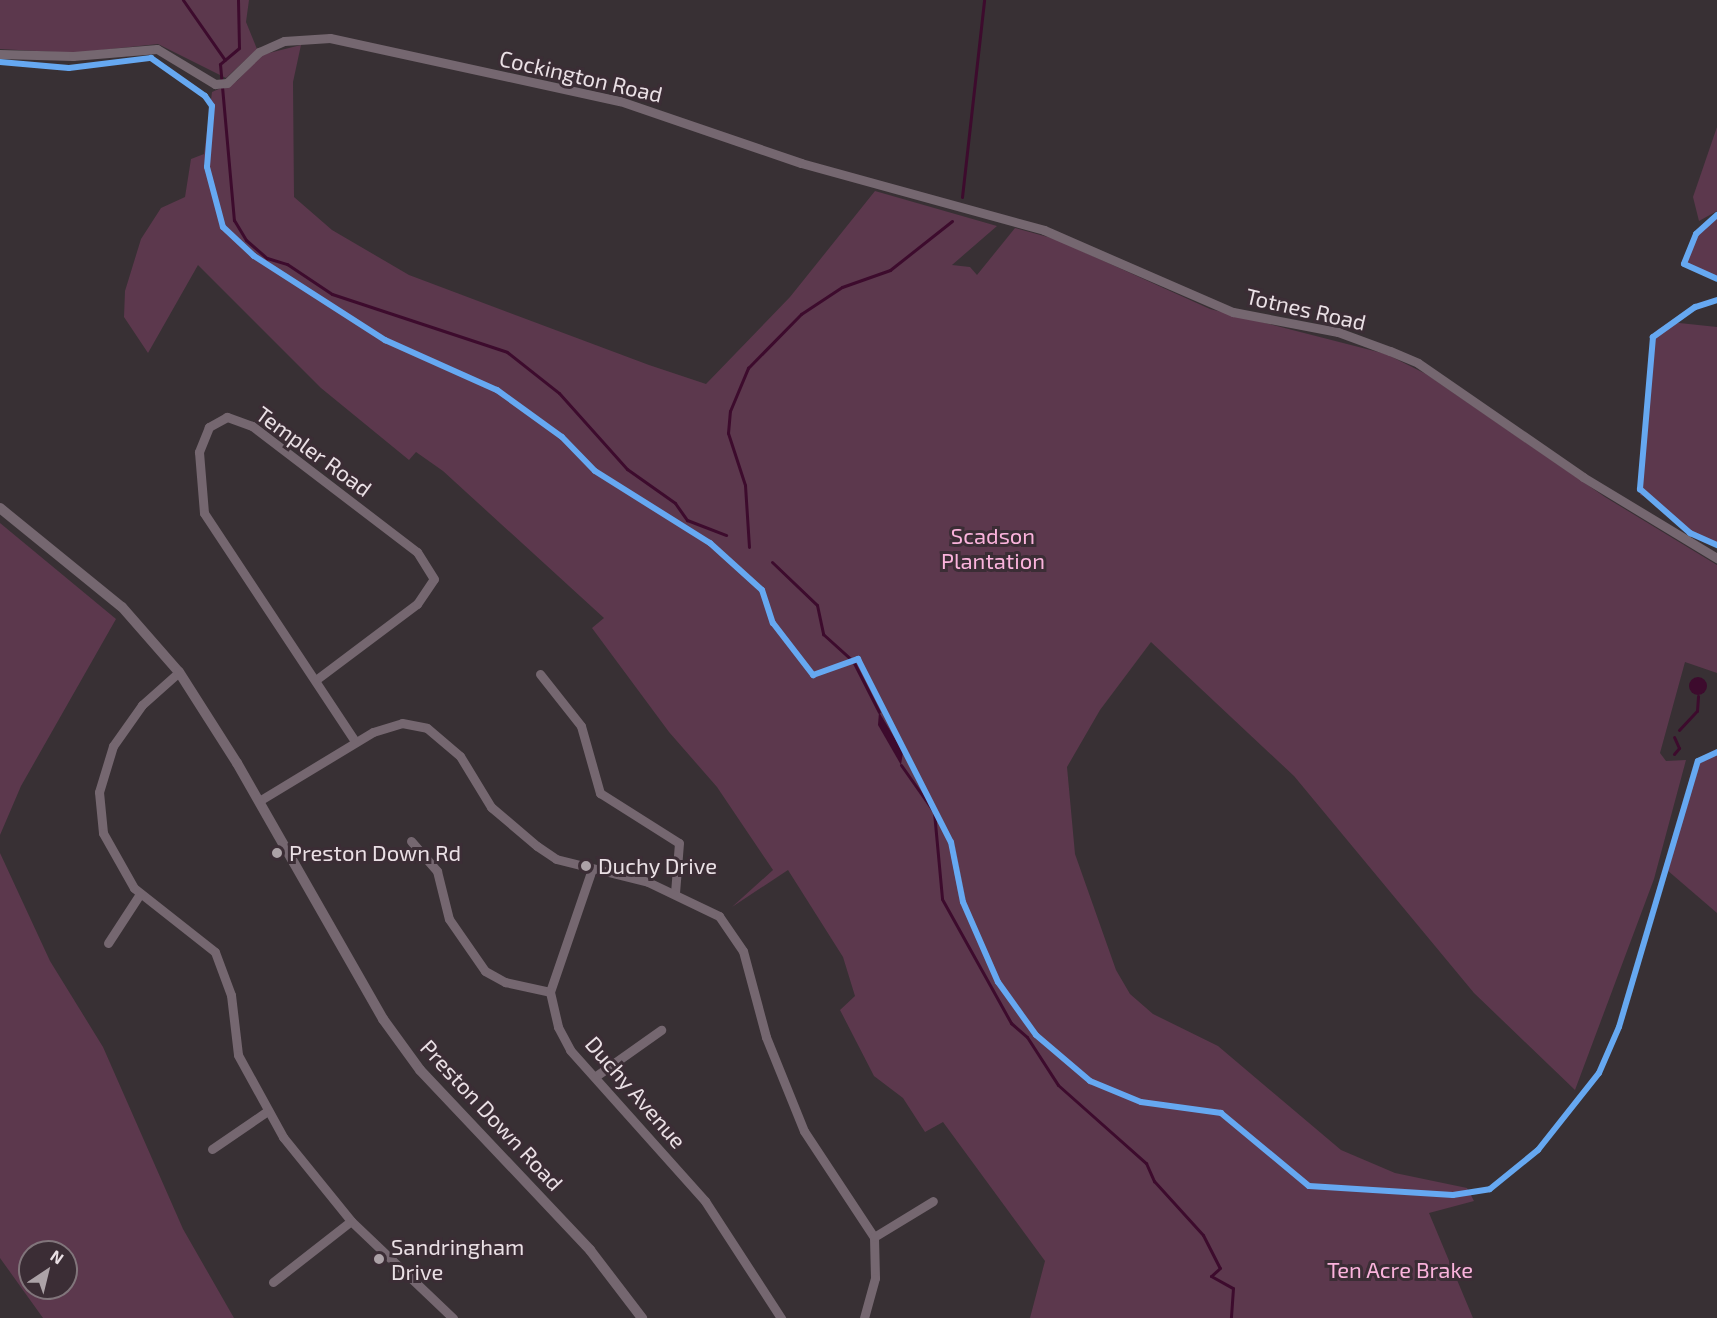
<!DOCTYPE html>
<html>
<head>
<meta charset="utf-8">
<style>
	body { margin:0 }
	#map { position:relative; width:1717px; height:1318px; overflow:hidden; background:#383034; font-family:"Exo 2",sans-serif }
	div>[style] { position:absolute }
	.green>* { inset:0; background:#5c384d }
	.water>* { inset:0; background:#3d0b2d }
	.round { border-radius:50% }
	.stream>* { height:3px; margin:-1.5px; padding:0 1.5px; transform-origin:1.5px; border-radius:1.5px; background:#3d0b2d }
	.minor>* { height:9px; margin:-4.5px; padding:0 4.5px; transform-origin:4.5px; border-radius:4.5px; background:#756770 }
	.tertiary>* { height:10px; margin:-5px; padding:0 5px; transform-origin:5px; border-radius:5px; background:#756770 }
	.cycleway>* { height:6px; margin:-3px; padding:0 3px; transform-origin:3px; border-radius:3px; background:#66a8f1 }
	.dots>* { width:16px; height:16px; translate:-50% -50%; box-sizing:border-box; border:3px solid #3b2d35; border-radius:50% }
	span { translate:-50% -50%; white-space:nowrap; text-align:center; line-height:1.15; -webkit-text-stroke:6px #3b2d35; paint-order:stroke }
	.street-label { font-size:22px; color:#eae0e5 }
	.park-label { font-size:22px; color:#fab3dc }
	.poi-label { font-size:22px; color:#eae0e5 }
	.left { translate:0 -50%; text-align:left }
	.north { position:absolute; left:18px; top:1240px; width:60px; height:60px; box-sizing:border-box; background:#3b2d35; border:2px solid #81757b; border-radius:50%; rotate:35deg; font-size:16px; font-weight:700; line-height:24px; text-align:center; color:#eae0e5 }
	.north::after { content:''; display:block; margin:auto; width:21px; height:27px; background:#aca2a7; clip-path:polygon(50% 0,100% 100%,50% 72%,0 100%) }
</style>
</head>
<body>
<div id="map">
	<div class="green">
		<i style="clip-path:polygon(0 0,249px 0,246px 22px,257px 49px,226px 78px,158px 44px,73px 53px,0 49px)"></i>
		<i style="clip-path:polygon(301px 45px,293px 82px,294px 197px,332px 230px,409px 275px,649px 365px,706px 384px,790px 297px,875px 191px,997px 226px,952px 265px,970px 267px,977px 275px,1015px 228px,1055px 239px,1210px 309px,1386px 354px,1426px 374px,1605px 497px,1717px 565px,1717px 673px,1685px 662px,1660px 753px,1666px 761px,1686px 760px,1654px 879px,1575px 1090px,1474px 993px,1294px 776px,1151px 642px,1100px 710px,1067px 767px,1075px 854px,1116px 970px,1130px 994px,1153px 1014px,1218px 1046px,1341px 1150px,1395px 1173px,1467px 1188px,1474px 1201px,1429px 1213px,1473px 1318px,1030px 1318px,1045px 1261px,943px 1122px,925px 1132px,903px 1098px,874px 1076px,840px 1010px,855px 996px,843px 957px,788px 870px,732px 907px,773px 870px,717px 787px,669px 732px,592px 628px,604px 618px,443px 471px,416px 452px,409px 460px,321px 388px,198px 265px,148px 353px,124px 317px,125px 291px,141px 239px,161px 208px,185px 197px,191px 159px,204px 154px,212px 92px,237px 81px,261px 55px)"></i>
		<i style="clip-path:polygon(1717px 127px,1717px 211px,1699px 221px,1693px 197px)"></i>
		<i style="clip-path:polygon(1717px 215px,1717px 279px,1684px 264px,1696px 234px)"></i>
		<i style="clip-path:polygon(1670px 322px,1717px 327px,1717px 545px,1690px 533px,1654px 499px,1640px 495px,1649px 352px,1657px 330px)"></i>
		<i style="clip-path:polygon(0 523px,116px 619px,21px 786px,0 835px)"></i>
		<i style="clip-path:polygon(1717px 752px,1717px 913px,1667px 870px,1698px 761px)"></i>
		<i style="clip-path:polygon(evenodd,0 853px,50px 961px,103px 1047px,183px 1229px,234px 1318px,43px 1318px,0 1258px,0 853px,30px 1252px,66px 1252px,66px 1288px,30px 1288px,30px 1252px)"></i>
	</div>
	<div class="water">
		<i class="round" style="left:1689px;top:677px;width:18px;height:18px"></i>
		<i style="clip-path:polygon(879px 712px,903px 752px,901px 765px,878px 725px)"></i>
	</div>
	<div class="stream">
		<i style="left:183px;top:0;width:73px;rotate:55deg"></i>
		<i style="left:238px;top:0;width:48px;rotate:88.8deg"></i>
		<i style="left:239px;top:48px;width:25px;rotate:140deg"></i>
		<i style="left:220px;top:64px;width:157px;rotate:84.9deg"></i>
		<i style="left:234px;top:220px;width:23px;rotate:59deg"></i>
		<i style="left:246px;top:240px;width:28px;rotate:41deg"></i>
		<i style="left:267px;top:258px;width:21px;rotate:17deg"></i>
		<i style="left:287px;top:264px;width:54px;rotate:33.7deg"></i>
		<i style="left:332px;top:294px;width:184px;rotate:18.3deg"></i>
		<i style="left:507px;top:352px;width:66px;rotate:38.3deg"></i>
		<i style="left:559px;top:393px;width:102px;rotate:48.2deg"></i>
		<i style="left:627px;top:469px;width:59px;rotate:35.3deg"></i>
		<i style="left:675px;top:503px;width:21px;rotate:55deg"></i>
		<i style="left:687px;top:520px;width:42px;rotate:21deg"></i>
		<i style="left:962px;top:197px;width:198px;rotate:-83.6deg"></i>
		<i style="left:749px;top:547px;width:62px;rotate:-93.7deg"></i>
		<i style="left:745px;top:485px;width:55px;rotate:-108.1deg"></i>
		<i style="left:728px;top:433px;width:22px;rotate:-85deg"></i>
		<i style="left:730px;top:411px;width:47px;rotate:-67.3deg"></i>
		<i style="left:748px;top:368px;width:76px;rotate:-45.5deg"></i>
		<i style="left:801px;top:314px;width:49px;rotate:-33.4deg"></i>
		<i style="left:842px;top:287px;width:51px;rotate:-19.5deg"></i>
		<i style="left:890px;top:270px;width:79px;rotate:-38.3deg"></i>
		<i style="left:772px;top:562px;width:62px;rotate:43.7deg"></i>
		<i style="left:817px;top:605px;width:30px;rotate:78deg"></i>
		<i style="left:823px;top:634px;width:40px;rotate:42deg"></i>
		<i style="left:853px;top:661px;width:57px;rotate:63deg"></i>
		<i style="left:1679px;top:730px;width:26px;rotate:-47deg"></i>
		<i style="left:1697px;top:711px;width:15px;rotate:-86deg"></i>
		<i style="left:1674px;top:754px;width:8px;rotate:-50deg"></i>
		<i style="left:1679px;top:748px;width:12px;rotate:-114deg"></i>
		<i style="left:901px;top:765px;width:57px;rotate:54.9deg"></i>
		<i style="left:934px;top:812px;width:87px;rotate:84.7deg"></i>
		<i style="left:942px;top:899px;width:142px;rotate:60.9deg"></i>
		<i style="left:1011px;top:1023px;width:21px;rotate:41deg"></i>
		<i style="left:1027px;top:1037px;width:57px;rotate:57.1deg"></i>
		<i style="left:1058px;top:1085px;width:118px;rotate:41.6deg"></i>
		<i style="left:1146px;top:1163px;width:20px;rotate:66deg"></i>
		<i style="left:1154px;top:1181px;width:73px;rotate:47.8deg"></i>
		<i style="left:1203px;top:1235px;width:37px;rotate:63deg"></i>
		<i style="left:1220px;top:1268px;width:12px;rotate:138deg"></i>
		<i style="left:1211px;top:1276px;width:25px;rotate:29deg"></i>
		<i style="left:1233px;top:1288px;width:30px;rotate:94deg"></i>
	</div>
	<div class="minor">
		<i style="left:0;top:54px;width:73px;rotate:1.6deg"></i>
		<i style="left:73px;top:56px;width:84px;rotate:-4.8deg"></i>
		<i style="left:157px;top:49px;width:68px;rotate:31.1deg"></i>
		<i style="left:215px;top:84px;width:12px;rotate:-5deg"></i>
		<i style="left:227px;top:83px;width:45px;rotate:-44.1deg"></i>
		<i style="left:259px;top:52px;width:27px;rotate:-24deg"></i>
		<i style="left:284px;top:41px;width:46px;rotate:-3.7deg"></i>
		<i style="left:330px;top:38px;width:297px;rotate:12.3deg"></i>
		<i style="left:620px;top:101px;width:191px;rotate:18.9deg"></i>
		<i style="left:801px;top:163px;width:252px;rotate:15.4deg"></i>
		<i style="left:1044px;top:230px;width:206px;rotate:23.5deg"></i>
		<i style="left:1233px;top:312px;width:107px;rotate:10.8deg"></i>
		<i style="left:1338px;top:332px;width:55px;rotate:20.1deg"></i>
		<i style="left:1390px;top:351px;width:30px;rotate:23deg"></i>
		<i style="left:1418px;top:363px;width:201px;rotate:34.6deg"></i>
		<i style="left:1583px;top:477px;width:157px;rotate:31.2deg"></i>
		<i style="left:179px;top:672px;width:50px;rotate:138.3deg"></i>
		<i style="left:142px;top:705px;width:50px;rotate:125.3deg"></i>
		<i style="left:113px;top:746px;width:48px;rotate:106.9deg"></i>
		<i style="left:99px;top:792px;width:41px;rotate:84.4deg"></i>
		<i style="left:103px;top:833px;width:63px;rotate:60.6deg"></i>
		<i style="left:134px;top:888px;width:103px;rotate:38.3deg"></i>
		<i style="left:215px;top:952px;width:46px;rotate:69.6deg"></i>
		<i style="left:231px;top:995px;width:60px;rotate:83.3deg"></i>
		<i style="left:238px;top:1055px;width:94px;rotate:61.2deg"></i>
		<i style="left:283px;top:1137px;width:108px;rotate:51deg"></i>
		<i style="left:351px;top:1221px;width:141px;rotate:43.6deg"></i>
		<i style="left:540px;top:674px;width:66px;rotate:51.7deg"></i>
		<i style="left:581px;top:726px;width:70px;rotate:74.2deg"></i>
		<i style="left:600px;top:793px;width:93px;rotate:32.3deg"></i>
		<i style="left:679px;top:843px;width:50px;rotate:94.6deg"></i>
		<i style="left:317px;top:679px;width:125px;rotate:-36.9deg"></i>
		<i style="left:417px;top:604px;width:30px;rotate:-56deg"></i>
		<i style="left:434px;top:579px;width:32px;rotate:-122deg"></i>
		<i style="left:417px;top:552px;width:208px;rotate:-142.6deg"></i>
		<i style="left:252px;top:426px;width:27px;rotate:-160deg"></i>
		<i style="left:227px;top:417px;width:21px;rotate:151deg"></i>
		<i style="left:209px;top:427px;width:27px;rotate:112deg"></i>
		<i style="left:199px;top:452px;width:61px;rotate:85.3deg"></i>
		<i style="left:204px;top:513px;width:273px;rotate:56.5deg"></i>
		<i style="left:259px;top:801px;width:133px;rotate:-31.2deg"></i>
		<i style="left:373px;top:732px;width:30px;rotate:-17deg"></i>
		<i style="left:402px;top:723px;width:25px;rotate:11deg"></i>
		<i style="left:427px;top:728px;width:43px;rotate:40.3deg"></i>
		<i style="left:460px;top:756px;width:60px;rotate:58.7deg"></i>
		<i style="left:491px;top:807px;width:60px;rotate:40.3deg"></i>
		<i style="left:537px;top:846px;width:23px;rotate:34deg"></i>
		<i style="left:556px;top:859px;width:95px;rotate:14deg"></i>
		<i style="left:648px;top:882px;width:79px;rotate:25.6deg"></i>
		<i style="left:719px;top:916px;width:42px;rotate:55.6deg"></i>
		<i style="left:743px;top:951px;width:89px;rotate:75deg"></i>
		<i style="left:766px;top:1037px;width:101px;rotate:68deg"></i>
		<i style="left:804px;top:1131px;width:127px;rotate:56.6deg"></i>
		<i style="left:874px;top:1237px;width:41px;rotate:88.6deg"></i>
		<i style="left:875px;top:1278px;width:41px;rotate:105.4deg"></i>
		<i style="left:411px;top:841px;width:40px;rotate:49deg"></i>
		<i style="left:437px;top:871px;width:49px;rotate:76deg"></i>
		<i style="left:449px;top:919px;width:63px;rotate:55.3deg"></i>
		<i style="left:485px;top:971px;width:23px;rotate:29deg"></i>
		<i style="left:505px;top:982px;width:46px;rotate:12.5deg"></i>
		<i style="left:592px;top:869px;width:130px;rotate:108.9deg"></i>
		<i style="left:550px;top:992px;width:36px;rotate:77deg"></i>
		<i style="left:558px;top:1027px;width:26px;rotate:62deg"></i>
		<i style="left:570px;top:1050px;width:203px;rotate:48.2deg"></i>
		<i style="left:705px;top:1201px;width:140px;rotate:57deg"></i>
		<i style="left:108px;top:943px;width:59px;rotate:-56.9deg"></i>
		<i style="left:596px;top:1076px;width:80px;rotate:-35.3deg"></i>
		<i style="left:212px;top:1149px;width:65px;rotate:-34.4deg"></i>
		<i style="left:874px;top:1237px;width:69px;rotate:-31.4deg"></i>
		<i style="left:273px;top:1282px;width:99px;rotate:-38deg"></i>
	</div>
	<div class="tertiary">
		<i style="left:0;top:508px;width:157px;rotate:39.1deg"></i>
		<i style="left:122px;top:607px;width:86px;rotate:48.8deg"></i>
		<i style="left:179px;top:672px;width:108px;rotate:57.5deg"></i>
		<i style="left:237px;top:763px;width:295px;rotate:60.3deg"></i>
		<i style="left:383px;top:1019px;width:63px;rotate:54deg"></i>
		<i style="left:420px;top:1070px;width:248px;rotate:46.6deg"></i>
		<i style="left:590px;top:1250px;width:86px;rotate:52.6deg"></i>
	</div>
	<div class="cycleway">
		<i style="left:0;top:62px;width:69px;rotate:5deg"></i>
		<i style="left:69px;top:68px;width:83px;rotate:-7deg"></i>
		<i style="left:151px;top:58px;width:66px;rotate:35.1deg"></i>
		<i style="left:205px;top:96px;width:12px;rotate:55deg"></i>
		<i style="left:212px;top:106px;width:61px;rotate:94.7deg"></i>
		<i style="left:207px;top:167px;width:62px;rotate:75.1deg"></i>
		<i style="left:223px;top:227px;width:42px;rotate:43.1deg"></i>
		<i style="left:254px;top:256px;width:156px;rotate:32.7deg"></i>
		<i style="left:385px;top:340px;width:123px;rotate:24.1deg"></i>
		<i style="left:497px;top:390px;width:80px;rotate:35.9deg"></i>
		<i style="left:562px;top:437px;width:47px;rotate:45.9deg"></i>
		<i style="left:595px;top:471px;width:136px;rotate:32.1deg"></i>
		<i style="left:710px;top:543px;width:70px;rotate:42.1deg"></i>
		<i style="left:762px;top:590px;width:35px;rotate:72deg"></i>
		<i style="left:773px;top:623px;width:66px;rotate:52.4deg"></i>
		<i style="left:813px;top:675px;width:48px;rotate:-19.6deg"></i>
		<i style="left:858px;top:659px;width:205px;rotate:63.1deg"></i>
		<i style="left:951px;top:842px;width:61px;rotate:78.7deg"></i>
		<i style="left:963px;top:902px;width:87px;rotate:66.4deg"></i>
		<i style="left:998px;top:982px;width:65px;rotate:54.4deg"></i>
		<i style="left:1036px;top:1035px;width:71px;rotate:40.4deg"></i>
		<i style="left:1090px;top:1081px;width:55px;rotate:22.4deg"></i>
		<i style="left:1141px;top:1102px;width:81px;rotate:7.8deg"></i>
		<i style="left:1221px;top:1113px;width:114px;rotate:39.7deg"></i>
		<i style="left:1309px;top:1186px;width:144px;rotate:3.6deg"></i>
		<i style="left:1453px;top:1195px;width:37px;rotate:-9deg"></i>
		<i style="left:1490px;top:1189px;width:62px;rotate:-39.1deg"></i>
		<i style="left:1538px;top:1150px;width:98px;rotate:-51.6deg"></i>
		<i style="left:1599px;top:1073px;width:50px;rotate:-66.5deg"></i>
		<i style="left:1619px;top:1027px;width:277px;rotate:-73.5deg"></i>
		<i style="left:1698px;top:761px;width:21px;rotate:-25deg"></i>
		<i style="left:1717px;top:215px;width:28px;rotate:138deg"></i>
		<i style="left:1696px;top:234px;width:32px;rotate:112deg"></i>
		<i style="left:1684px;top:264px;width:36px;rotate:24deg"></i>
		<i style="left:1717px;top:300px;width:23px;rotate:162deg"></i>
		<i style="left:1695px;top:307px;width:52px;rotate:144.5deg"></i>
		<i style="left:1653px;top:337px;width:153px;rotate:94.9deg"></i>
		<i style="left:1640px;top:489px;width:67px;rotate:41.3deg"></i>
		<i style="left:1690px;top:533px;width:30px;rotate:24deg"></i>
	</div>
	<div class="dots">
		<i style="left:277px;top:853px;background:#aca2a7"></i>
		<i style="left:586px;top:866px;background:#aca2a7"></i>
		<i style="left:379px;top:1259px;background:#aca2a7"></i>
	</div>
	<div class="street-label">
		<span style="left:581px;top:76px;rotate:13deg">Cockington Road</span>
		<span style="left:1306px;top:309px;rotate:13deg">Totnes Road</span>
		<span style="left:314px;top:451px;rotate:36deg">Templer Road</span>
		<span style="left:636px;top:1092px;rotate:49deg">Duchy Avenue</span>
		<span style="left:492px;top:1115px;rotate:47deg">Preston Down Road</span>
	</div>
	<div class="park-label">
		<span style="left:993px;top:548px">Scadson<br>Plantation</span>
		<span style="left:1400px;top:1270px">Ten Acre Brake</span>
	</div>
	<div class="poi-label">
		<span class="left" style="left:289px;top:853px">Preston Down Rd</span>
		<span class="left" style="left:598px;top:866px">Duchy Drive</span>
		<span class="left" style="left:391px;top:1259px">Sandringham<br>Drive</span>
	</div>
	<div class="north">N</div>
</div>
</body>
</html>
